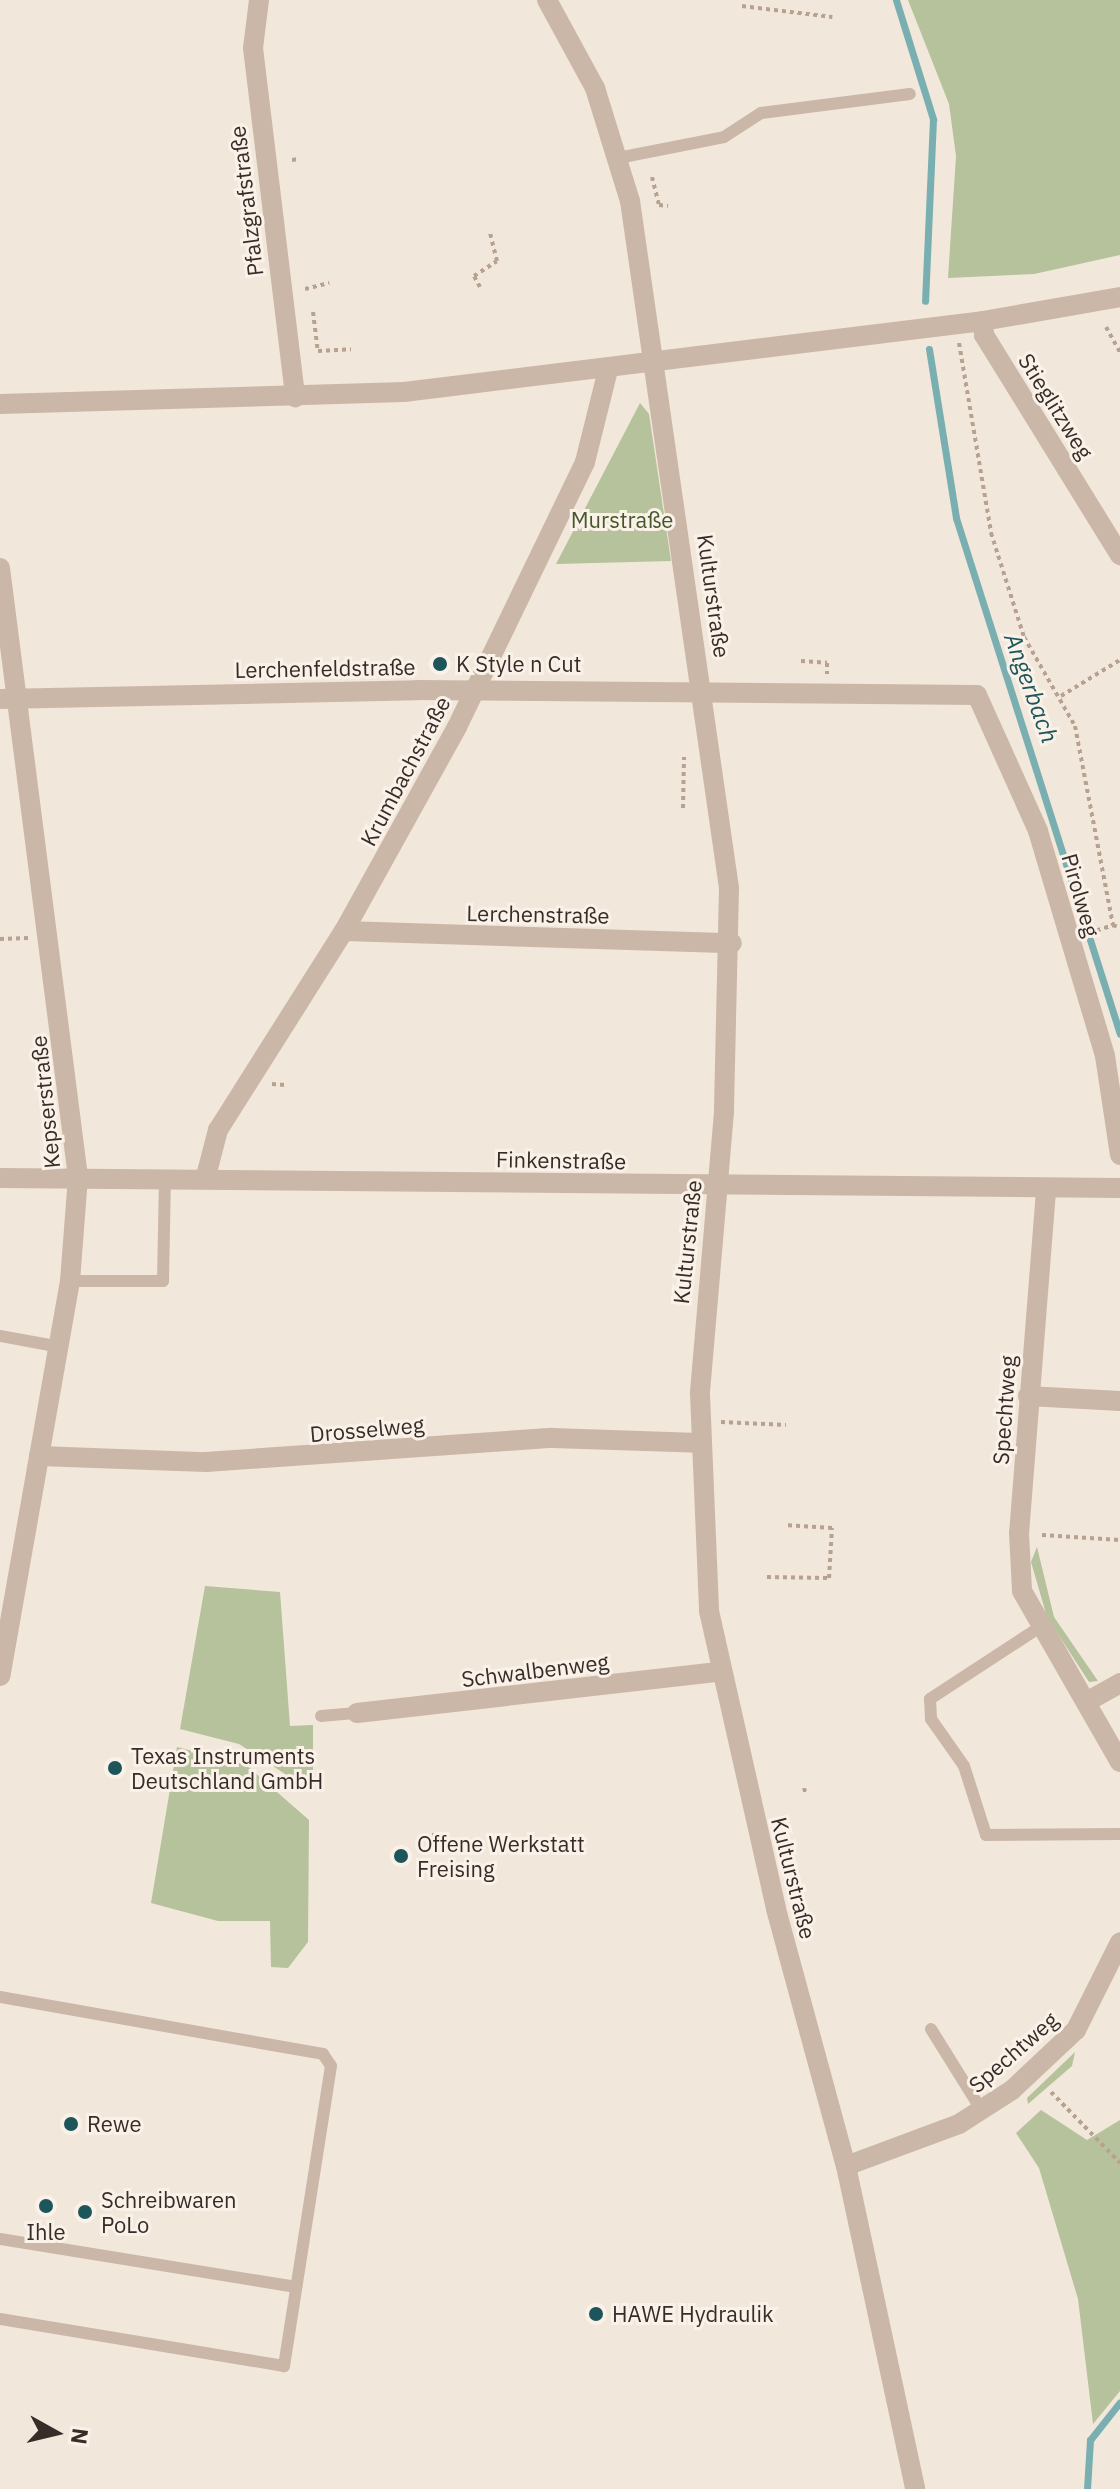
<!DOCTYPE html>
<html>
<head>
<meta charset="utf-8">
<style>
	body { margin:0 }
	#map { position:relative; width:1120px; height:2489px; overflow:hidden; background:#f2e7db; font-family:"IBM Plex Sans",sans-serif }
	div>[style] { position:absolute }
	.green>* { inset:0; background:#b5c29b }
	.stream>* { height:7px; margin:-3.5px; padding:0 3.5px; transform-origin:3.5px; border-radius:3.5px; background:#79afb0 }
	.path>* { height:4px; margin-top:-2px; transform-origin:0; background:repeating-linear-gradient(90deg,#b7a191 0 4px,transparent 0 8px) }
	.service>* { height:12px; margin:-6px; padding:0 6px; transform-origin:6px; border-radius:6px; background:#cbb7a7 }
	.minor>* { height:20px; margin:-10px; padding:0 10px; transform-origin:10px; border-radius:10px; background:#cbb7a7 }
	.dots>* { width:22px; height:22px; translate:-50% -50%; box-sizing:border-box; border:4px solid #faf1e8; border-radius:50% }
	span { translate:-50% -50%; white-space:nowrap; text-align:center; line-height:1.15; -webkit-text-stroke:6px #faf1e8; paint-order:stroke }
	.street-label { font-size:22px; color:#372c28 }
	.park-label { font-size:22px; color:#47562b }
	.poi-label { font-size:22px; color:#372c28 }
	.left { translate:0 -50%; text-align:left }
	.water-label { font-size:24px; color:#1c565a; font-style:italic }
	.north { position:absolute; left:16px; top:2393px; width:80px; height:80px; -webkit-text-stroke:6px #faf1e8; paint-order:stroke; rotate:98deg; font-size:22px; font-weight:700; line-height:32px; text-align:center; color:#372c28 }
	.north::after { content:''; display:block; margin:auto; width:28px; height:36px; background:#372c28; clip-path:polygon(50% 0,100% 100%,50% 72%,0 100%) }
</style>
</head>
<body>
<div id="map">
	<div class="green">
		<i style="clip-path:polygon(908px 0,1120px 0,1120px 255px,1034px 274px,948px 278px,956px 156px,949px 104px)"></i>
		<i style="clip-path:polygon(640px 403px,649px 414px,671px 561px,556px 564px)"></i>
		<i style="clip-path:polygon(1037px 1547px,1054px 1617px,1098px 1681px,1089px 1682px,1047px 1617px,1031px 1562px)"></i>
		<i style="clip-path:polygon(205px 1586px,280px 1592px,290px 1726px,313px 1725px,313px 1771px,302px 1785px,239px 1744px,180px 1729px)"></i>
		<i style="clip-path:polygon(177px 1747px,246px 1765px,309px 1820px,308px 1942px,288px 1968px,271px 1967px,270px 1921px,218px 1921px,151px 1903px)"></i>
		<i style="clip-path:polygon(1075px 2052px,1072px 2066px,1028px 2104px,1027px 2098px)"></i>
		<i style="clip-path:polygon(1041px 2110px,1087px 2140px,1120px 2120px,1120px 2391px,1093px 2424px,1078px 2299px,1039px 2168px,1016px 2133px)"></i>
	</div>
	<div class="stream">
		<i style="left:896px;top:0;width:125px;rotate:72.7deg"></i>
		<i style="left:933px;top:119px;width:182px;rotate:92.5deg"></i>
		<i style="left:929px;top:349px;width:171px;rotate:80.9deg"></i>
		<i style="left:956px;top:518px;width:541px;rotate:72.37deg"></i>
		<i style="left:1087px;top:2489px;width:49px;rotate:-86.5deg"></i>
		<i style="left:1090px;top:2440px;width:48px;rotate:-51.7deg"></i>
	</div>
	<div class="path">
		<i style="left:742px;top:6px;width:91px;rotate:7deg"></i>
		<i style="left:292px;top:160px;width:7px;rotate:-8deg"></i>
		<i style="left:652px;top:177px;width:29px;rotate:76deg"></i>
		<i style="left:659px;top:205px;width:9px;rotate:6deg"></i>
		<i style="left:480px;top:287px;width:13px;rotate:-119deg"></i>
		<i style="left:474px;top:276px;width:27px;rotate:-33deg"></i>
		<i style="left:497px;top:261px;width:30px;rotate:-104deg"></i>
		<i style="left:305px;top:289px;width:25px;rotate:-14deg"></i>
		<i style="left:313px;top:312px;width:39px;rotate:83deg"></i>
		<i style="left:318px;top:351px;width:33px;rotate:-3deg"></i>
		<i style="left:1106px;top:327px;width:29px;rotate:61deg"></i>
		<i style="left:959px;top:343px;width:193px;rotate:80.4deg"></i>
		<i style="left:991px;top:533px;width:109px;rotate:72.4deg"></i>
		<i style="left:1024px;top:637px;width:103px;rotate:60.2deg"></i>
		<i style="left:1075px;top:726px;width:203px;rotate:79.2deg"></i>
		<i style="left:1113px;top:925px;width:8px;rotate:23deg"></i>
		<i style="left:801px;top:661px;width:26px;rotate:4deg"></i>
		<i style="left:827px;top:663px;width:11px;rotate:90deg"></i>
		<i style="left:1061px;top:696px;width:69px;rotate:-31.4deg"></i>
		<i style="left:683px;top:808px;width:51px;rotate:-88.9deg"></i>
		<i style="left:1089px;top:933px;width:25px;rotate:-18deg"></i>
		<i style="left:0;top:939px;width:28px;rotate:-2deg"></i>
		<i style="left:272px;top:1084px;width:13px;rotate:4deg"></i>
		<i style="left:721px;top:1422px;width:65px;rotate:2.6deg"></i>
		<i style="left:1042px;top:1535px;width:78px;rotate:3.7deg"></i>
		<i style="left:767px;top:1577px;width:62px;rotate:0.9deg"></i>
		<i style="left:829px;top:1578px;width:50px;rotate:-86.6deg"></i>
		<i style="left:832px;top:1528px;width:48px;rotate:-176.4deg"></i>
		<i style="left:804px;top:1788px;width:7px;rotate:74deg"></i>
		<i style="left:432px;top:1835px;width:10px"></i>
		<i style="left:1051px;top:2092px;width:99px;rotate:45.8deg"></i>
	</div>
	<div class="service">
		<i style="left:618px;top:158px;width:108px;rotate:-11.2deg"></i>
		<i style="left:724px;top:137px;width:44px;rotate:-33deg"></i>
		<i style="left:761px;top:113px;width:150px;rotate:-7.3deg"></i>
		<i style="left:70px;top:1281px;width:93px"></i>
		<i style="left:163px;top:1281px;width:105px;rotate:-88.9deg"></i>
		<i style="left:0;top:1336px;width:56px;rotate:10.3deg"></i>
		<i style="left:1037px;top:1629px;width:128px;rotate:146.8deg"></i>
		<i style="left:930px;top:1699px;width:20px;rotate:87deg"></i>
		<i style="left:931px;top:1719px;width:57px;rotate:54.9deg"></i>
		<i style="left:964px;top:1766px;width:72px;rotate:72.3deg"></i>
		<i style="left:986px;top:1835px;width:134px;rotate:-0.4deg"></i>
		<i style="left:321px;top:1716px;width:36px;rotate:-5deg"></i>
		<i style="left:0;top:1997px;width:328px;rotate:10deg"></i>
		<i style="left:323px;top:2054px;width:14px;rotate:56deg"></i>
		<i style="left:331px;top:2066px;width:304px;rotate:98.9deg"></i>
		<i style="left:284px;top:2366px;width:288px;rotate:-170.6deg"></i>
		<i style="left:931px;top:2029px;width:97px;rotate:58.1deg"></i>
		<i style="left:0;top:2239px;width:300px;rotate:9.2deg"></i>
	</div>
	<div class="minor">
		<i style="left:259px;top:0;width:48px;rotate:97.1deg"></i>
		<i style="left:253px;top:48px;width:352px;rotate:83.1deg"></i>
		<i style="left:547px;top:0;width:100px;rotate:61.4deg"></i>
		<i style="left:595px;top:88px;width:118px;rotate:72.8deg"></i>
		<i style="left:630px;top:201px;width:694px;rotate:81.8deg"></i>
		<i style="left:729px;top:888px;width:224px;rotate:91.3deg"></i>
		<i style="left:724px;top:1112px;width:283px;rotate:94.9deg"></i>
		<i style="left:700px;top:1394px;width:217px;rotate:87.6deg"></i>
		<i style="left:709px;top:1611px;width:305px;rotate:77.3deg"></i>
		<i style="left:776px;top:1909px;width:266px;rotate:74.8deg"></i>
		<i style="left:846px;top:2166px;width:330px;rotate:77.9deg"></i>
		<i style="left:983px;top:321px;width:14px;rotate:86deg"></i>
		<i style="left:984px;top:335px;width:259px;rotate:58.3deg"></i>
		<i style="left:0;top:404px;width:404px;rotate:-1.7deg"></i>
		<i style="left:404px;top:392px;width:583px;rotate:-6.99deg"></i>
		<i style="left:983px;top:321px;width:139px;rotate:-9.9deg"></i>
		<i style="left:0;top:568px;width:614px;rotate:82.7deg"></i>
		<i style="left:78px;top:1177px;width:104px;rotate:94.4deg"></i>
		<i style="left:70px;top:1281px;width:401px;rotate:100deg"></i>
		<i style="left:0;top:699px;width:417px;rotate:-1.2deg"></i>
		<i style="left:417px;top:690px;width:560px;rotate:0.51deg"></i>
		<i style="left:977px;top:695px;width:149px;rotate:65.8deg"></i>
		<i style="left:1038px;top:831px;width:235px;rotate:73.4deg"></i>
		<i style="left:1105px;top:1056px;width:100px;rotate:81.4deg"></i>
		<i style="left:344px;top:931px;width:388px;rotate:1.8deg"></i>
		<i style="left:206px;top:1176px;width:48px;rotate:-75.4deg"></i>
		<i style="left:218px;top:1130px;width:236px;rotate:-57.7deg"></i>
		<i style="left:344px;top:931px;width:233px;rotate:-61deg"></i>
		<i style="left:457px;top:727px;width:294px;rotate:-64.2deg"></i>
		<i style="left:585px;top:462px;width:95px;rotate:-76deg"></i>
		<i style="left:0;top:1178px;width:1120px;rotate:0.51deg"></i>
		<i style="left:1046px;top:1191px;width:343px;rotate:94.5deg"></i>
		<i style="left:1019px;top:1533px;width:58px;rotate:87deg"></i>
		<i style="left:1022px;top:1591px;width:197px;rotate:60.2deg"></i>
		<i style="left:1028px;top:1396px;width:92px;rotate:3.1deg"></i>
		<i style="left:39px;top:1456px;width:167px;rotate:2.1deg"></i>
		<i style="left:206px;top:1462px;width:347px;rotate:-4deg"></i>
		<i style="left:552px;top:1438px;width:147px;rotate:1.9deg"></i>
		<i style="left:1088px;top:1701px;width:37px;rotate:-29deg"></i>
		<i style="left:357px;top:1713px;width:363px;rotate:-6.5deg"></i>
		<i style="left:846px;top:2166px;width:121px;rotate:-20.4deg"></i>
		<i style="left:959px;top:2124px;width:63px;rotate:-32.7deg"></i>
		<i style="left:1012px;top:2090px;width:88px;rotate:-43.2deg"></i>
		<i style="left:1076px;top:2030px;width:98px;rotate:-63.4deg"></i>
	</div>
	<div class="dots">
		<i style="left:440px;top:664px;background:#1c565a"></i>
		<i style="left:115px;top:1768px;background:#1c565a"></i>
		<i style="left:401px;top:1856px;background:#1c565a"></i>
		<i style="left:71px;top:2124px;background:#1c565a"></i>
		<i style="left:46px;top:2206px;background:#1c565a"></i>
		<i style="left:85px;top:2212px;background:#1c565a"></i>
		<i style="left:596px;top:2314px;background:#1c565a"></i>
	</div>
	<div class="street-label">
		<span style="left:246px;top:201px;rotate:-97deg">Pfalzgrafstraße</span>
		<span style="left:1056px;top:406px;rotate:58deg">Stieglitzweg</span>
		<span style="left:714px;top:596px;rotate:82deg">Kulturstraße</span>
		<span style="left:325px;top:668px;rotate:-1deg">Lerchenfeldstraße</span>
		<span style="left:405px;top:771px;rotate:-62deg">Krumbachstraße</span>
		<span style="left:1081px;top:895px;rotate:74deg">Pirolweg</span>
		<span style="left:538px;top:914px;rotate:1deg">Lerchenstraße</span>
		<span style="left:45px;top:1102px;rotate:-96deg">Kepserstraße</span>
		<span style="left:561px;top:1160px;rotate:1deg">Finkenstraße</span>
		<span style="left:687px;top:1242px;rotate:-84deg">Kulturstraße</span>
		<span style="left:1004px;top:1410px;rotate:-86deg">Spechtweg</span>
		<span style="left:367px;top:1429px;rotate:-5deg">Drosselweg</span>
		<span style="left:535px;top:1670px;rotate:-7deg">Schwalbenweg</span>
		<span style="left:794px;top:1878px;rotate:76deg">Kulturstraße</span>
		<span style="left:1013px;top:2052px;rotate:-41deg">Spechtweg</span>
	</div>
	<div class="park-label">
		<span style="left:622px;top:520px">Murstraße</span>
	</div>
	<div class="poi-label">
		<span class="left" style="left:456px;top:664px">K Style n Cut</span>
		<span class="left" style="left:131px;top:1768px">Texas Instruments<br>Deutschland GmbH</span>
		<span class="left" style="left:417px;top:1856px">Offene Werkstatt<br>Freising</span>
		<span class="left" style="left:87px;top:2124px">Rewe</span>
		<span class="left" style="left:101px;top:2212px">Schreibwaren<br>PoLo</span>
		<span style="left:46px;top:2232px">Ihle</span>
		<span class="left" style="left:612px;top:2314px">HAWE Hydraulik</span>
	</div>
	<div class="water-label">
		<span style="left:1031px;top:688px;rotate:70deg">Angerbach</span>
	</div>
	<div class="north">N</div>
</div>
</body>
</html>
